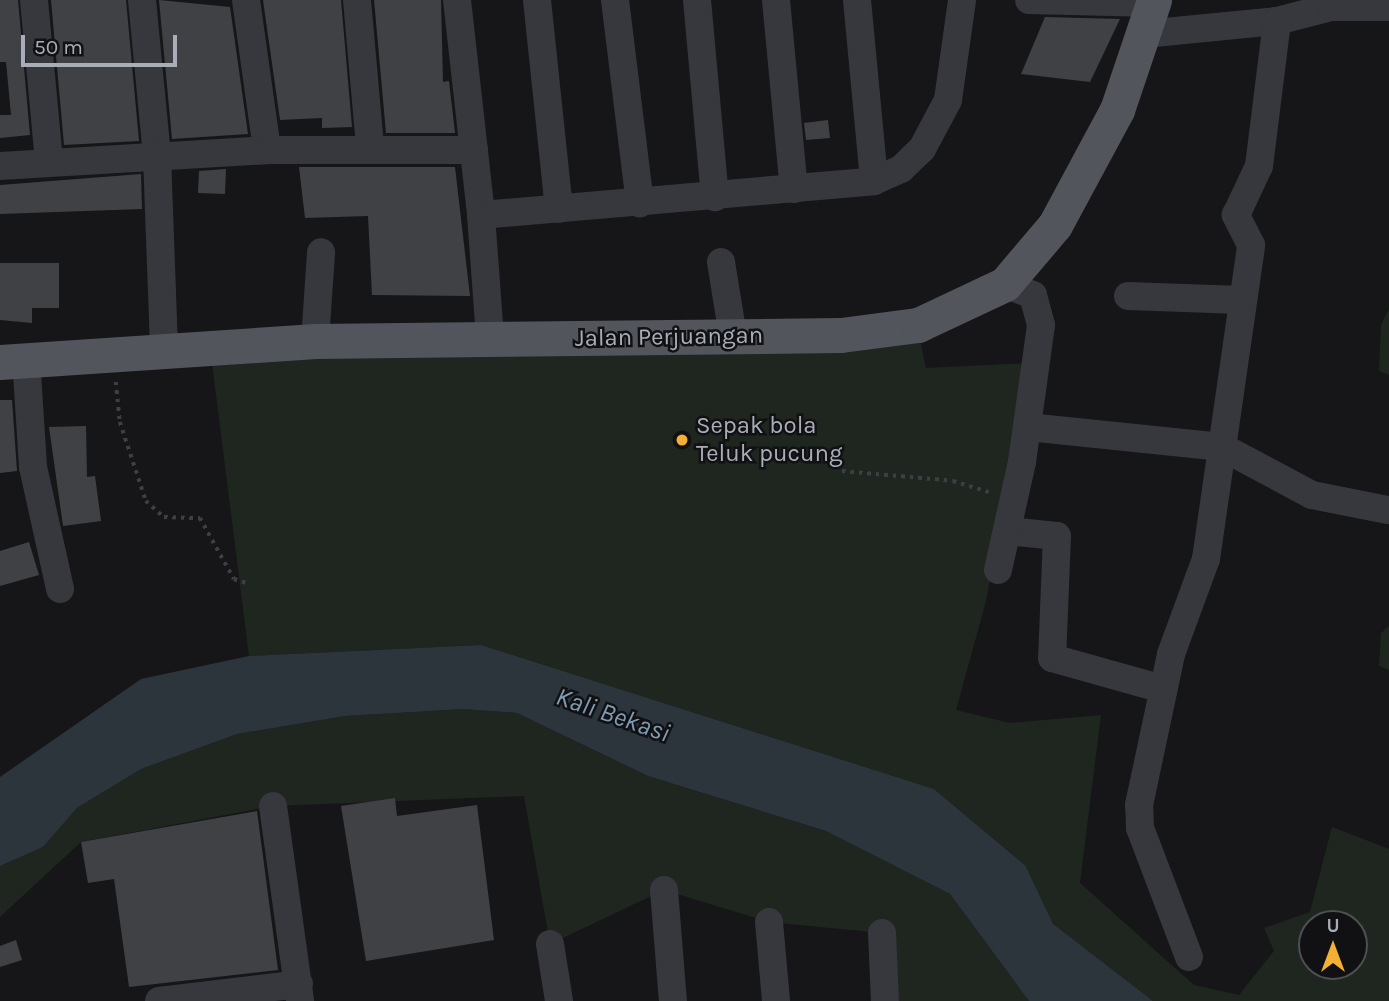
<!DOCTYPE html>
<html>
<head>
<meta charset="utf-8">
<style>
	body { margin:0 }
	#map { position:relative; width:1389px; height:1001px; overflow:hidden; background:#161618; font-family:Karla,sans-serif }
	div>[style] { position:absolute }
	.green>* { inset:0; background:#1e261f }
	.water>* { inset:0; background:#2c353c }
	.building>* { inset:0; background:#404145 }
	.path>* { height:3.5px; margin-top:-1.75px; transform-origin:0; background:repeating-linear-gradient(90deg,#3d3f44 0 3.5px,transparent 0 8.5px) }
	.minor>* { height:28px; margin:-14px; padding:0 14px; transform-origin:14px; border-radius:14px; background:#37383d }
	.major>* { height:35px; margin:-17.5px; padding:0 17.5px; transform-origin:17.5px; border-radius:17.5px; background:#53555c }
	.dots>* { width:19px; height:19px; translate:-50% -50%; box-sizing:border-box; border:4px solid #111113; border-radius:50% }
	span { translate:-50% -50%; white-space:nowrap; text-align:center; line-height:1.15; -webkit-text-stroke:5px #111113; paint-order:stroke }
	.street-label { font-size:24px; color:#a8adb8 }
	.poi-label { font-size:24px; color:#a8adb8 }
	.left { translate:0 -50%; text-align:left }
	.water-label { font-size:26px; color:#7f9bb3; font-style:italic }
	.north { position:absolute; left:1298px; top:910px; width:70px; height:70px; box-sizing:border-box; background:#111113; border:2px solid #4d4f55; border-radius:50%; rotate:0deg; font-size:19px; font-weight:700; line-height:28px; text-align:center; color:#a8adb8 }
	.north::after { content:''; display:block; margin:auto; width:24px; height:32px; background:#f2b134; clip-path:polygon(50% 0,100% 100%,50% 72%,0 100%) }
	.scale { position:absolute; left:21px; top:35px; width:156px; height:32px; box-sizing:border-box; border:4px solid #a8adb8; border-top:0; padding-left:9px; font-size:21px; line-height:24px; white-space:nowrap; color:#a8adb8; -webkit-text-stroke:5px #111113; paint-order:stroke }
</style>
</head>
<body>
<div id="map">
	<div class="green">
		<i style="clip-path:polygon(1389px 309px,1389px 375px,1379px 371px,1381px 325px)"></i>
		<i style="clip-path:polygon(evenodd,918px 330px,926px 368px,1030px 363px,986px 601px,956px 710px,1010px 723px,1101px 715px,1080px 883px,1194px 985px,1239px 995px,1274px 951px,1264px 928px,1310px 912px,1332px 827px,1389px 849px,1389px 1001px,1153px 1001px,1052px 924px,1024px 864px,934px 789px,481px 645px,249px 656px,212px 363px,918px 330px,1312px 924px,1354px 924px,1354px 966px,1312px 966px,1312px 924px)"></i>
		<i style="clip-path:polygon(1389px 626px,1389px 670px,1379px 666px,1381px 633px)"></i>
		<i style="clip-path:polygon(465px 709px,517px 713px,648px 776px,826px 831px,950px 894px,1029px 1001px,886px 1001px,882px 933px,769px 922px,664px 890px,550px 944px,524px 796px,273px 806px,81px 842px,0 917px,0 866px,43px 847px,77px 808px,141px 769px,237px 734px,345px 716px)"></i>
	</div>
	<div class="water">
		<i style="clip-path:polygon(481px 645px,934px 789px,1025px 865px,1053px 924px,1153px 1001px,1029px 1001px,950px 894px,826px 831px,648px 776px,517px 713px,464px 709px,345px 716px,237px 734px,141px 769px,77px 808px,43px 847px,0 866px,0 777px,141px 679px,249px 656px)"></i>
	</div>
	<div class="building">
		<i style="clip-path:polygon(0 0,18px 0,30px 135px,0 138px,0 115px,11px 115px,6px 62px,0 62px)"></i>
		<i style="clip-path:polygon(51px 0,126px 0,139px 141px,64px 145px)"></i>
		<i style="clip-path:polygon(159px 0,230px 7px,248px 134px,172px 139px)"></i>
		<i style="clip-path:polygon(263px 0,341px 0,352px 127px,322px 128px,322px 118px,280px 120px)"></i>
		<i style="clip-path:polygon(374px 0,441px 0,443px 82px,449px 81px,455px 133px,386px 133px)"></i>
		<i style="clip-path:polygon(1045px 17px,1120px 19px,1090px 82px,1021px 74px)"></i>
		<i style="clip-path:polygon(828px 120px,830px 138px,806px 140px,804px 123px)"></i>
		<i style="clip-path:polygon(299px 167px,455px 167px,470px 296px,372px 295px,368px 216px,305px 218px)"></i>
		<i style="clip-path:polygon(226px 169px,225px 194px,198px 193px,199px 171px)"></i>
		<i style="clip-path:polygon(141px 174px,142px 209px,0 214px,0 185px)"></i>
		<i style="clip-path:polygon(0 263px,59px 263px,59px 308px,32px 308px,32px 323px,0 320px)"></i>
		<i style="clip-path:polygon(0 400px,12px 400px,17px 471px,0 473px)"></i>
		<i style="clip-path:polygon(86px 426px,87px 477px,95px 476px,101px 521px,63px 526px,49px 427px)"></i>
		<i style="clip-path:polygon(29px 542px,39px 575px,0 586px,0 551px)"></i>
		<i style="clip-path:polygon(395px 798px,397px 816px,477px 805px,494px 940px,366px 961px,341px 806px)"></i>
		<i style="clip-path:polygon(257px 811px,278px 970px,129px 987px,114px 879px,88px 883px,81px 842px)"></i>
		<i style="clip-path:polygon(16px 940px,22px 960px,0 967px,0 946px)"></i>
	</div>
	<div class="path">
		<i style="left:116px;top:382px;width:40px;rotate:84.3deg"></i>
		<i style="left:120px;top:422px;width:83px;rotate:71.8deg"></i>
		<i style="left:146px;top:501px;width:24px;rotate:42deg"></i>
		<i style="left:164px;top:517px;width:36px;rotate:2deg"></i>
		<i style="left:200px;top:518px;width:70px;rotate:60.9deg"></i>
		<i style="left:234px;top:579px;width:16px;rotate:18deg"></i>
		<i style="left:842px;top:471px;width:111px;rotate:5.1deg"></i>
		<i style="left:953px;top:481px;width:41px;rotate:17.1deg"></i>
	</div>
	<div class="minor">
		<i style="left:34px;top:0;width:163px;rotate:84.7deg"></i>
		<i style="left:142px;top:0;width:157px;rotate:84.5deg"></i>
		<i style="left:157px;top:156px;width:194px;rotate:87.9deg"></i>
		<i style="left:246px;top:0;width:151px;rotate:82deg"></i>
		<i style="left:357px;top:0;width:147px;rotate:84.9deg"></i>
		<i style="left:457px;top:0;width:216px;rotate:83.6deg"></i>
		<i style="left:481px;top:215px;width:394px;rotate:-4.9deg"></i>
		<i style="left:874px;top:181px;width:30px;rotate:-24deg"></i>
		<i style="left:901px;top:169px;width:29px;rotate:-44deg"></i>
		<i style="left:922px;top:149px;width:55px;rotate:-62deg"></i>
		<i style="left:948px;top:100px;width:101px;rotate:-82deg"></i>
		<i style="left:537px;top:0;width:210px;rotate:84deg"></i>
		<i style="left:615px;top:0;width:205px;rotate:83deg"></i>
		<i style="left:697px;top:0;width:198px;rotate:84.8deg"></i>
		<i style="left:776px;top:0;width:190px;rotate:84.6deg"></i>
		<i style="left:857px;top:0;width:182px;rotate:84.6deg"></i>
		<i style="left:1029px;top:0;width:125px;rotate:1.4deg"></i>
		<i style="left:1144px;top:34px;width:134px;rotate:-5.6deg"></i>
		<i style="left:1277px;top:21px;width:56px;rotate:-14.5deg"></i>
		<i style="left:1331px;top:7px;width:58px"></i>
		<i style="left:0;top:166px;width:267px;rotate:-3.4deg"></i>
		<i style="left:267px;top:150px;width:207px"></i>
		<i style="left:481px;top:215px;width:124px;rotate:85.8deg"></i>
		<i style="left:721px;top:262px;width:75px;rotate:80.8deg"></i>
		<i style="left:1128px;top:296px;width:113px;rotate:2deg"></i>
		<i style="left:315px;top:341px;width:89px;rotate:-86.1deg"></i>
		<i style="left:26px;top:358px;width:109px;rotate:86.3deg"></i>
		<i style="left:33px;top:467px;width:125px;rotate:77.5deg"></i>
		<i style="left:1028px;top:427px;width:195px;rotate:5.9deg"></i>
		<i style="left:1222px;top:447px;width:102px;rotate:28.1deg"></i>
		<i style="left:1312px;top:495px;width:76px;rotate:11.3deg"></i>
		<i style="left:1007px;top:531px;width:50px;rotate:5.7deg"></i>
		<i style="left:1057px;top:536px;width:122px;rotate:92.3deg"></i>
		<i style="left:1052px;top:658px;width:114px;rotate:15.7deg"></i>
		<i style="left:998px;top:570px;width:111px;rotate:-77.5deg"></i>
		<i style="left:1022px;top:462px;width:138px;rotate:-82.1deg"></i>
		<i style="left:1041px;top:325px;width:31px;rotate:-105deg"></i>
		<i style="left:1033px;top:295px;width:30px;rotate:-159deg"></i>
		<i style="left:273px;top:806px;width:197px;rotate:82.1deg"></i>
		<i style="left:664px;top:890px;width:111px;rotate:85.4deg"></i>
		<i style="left:769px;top:922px;width:79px;rotate:84.9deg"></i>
		<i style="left:882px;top:933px;width:68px;rotate:87.5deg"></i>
		<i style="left:550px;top:944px;width:58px;rotate:81deg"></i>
		<i style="left:1189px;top:957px;width:138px;rotate:-110.8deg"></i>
		<i style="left:1140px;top:828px;width:23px;rotate:-92deg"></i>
		<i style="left:1139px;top:805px;width:154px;rotate:-78deg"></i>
		<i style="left:1171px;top:654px;width:101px;rotate:-69.8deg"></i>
		<i style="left:1206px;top:559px;width:317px;rotate:-81.8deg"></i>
		<i style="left:1251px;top:245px;width:34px;rotate:-117deg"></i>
		<i style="left:1236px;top:215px;width:54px;rotate:-64.9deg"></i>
		<i style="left:1259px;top:166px;width:146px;rotate:-82.9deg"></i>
		<i style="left:159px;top:1001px;width:141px;rotate:-6.9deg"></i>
	</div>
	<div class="major">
		<i style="left:0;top:362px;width:316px;rotate:-3.8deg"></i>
		<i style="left:315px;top:341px;width:526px;rotate:-0.65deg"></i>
		<i style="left:841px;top:335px;width:78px;rotate:-7.4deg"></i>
		<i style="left:918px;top:325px;width:96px;rotate:-25.2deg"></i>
		<i style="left:1005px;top:284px;width:77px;rotate:-49.7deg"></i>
		<i style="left:1055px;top:225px;width:131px;rotate:-61.7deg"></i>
		<i style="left:1117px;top:110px;width:116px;rotate:-71.4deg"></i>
	</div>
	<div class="dots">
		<i style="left:682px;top:440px;background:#f2b134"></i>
	</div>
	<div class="street-label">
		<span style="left:669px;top:337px;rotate:-1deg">Jalan Perjuangan</span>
	</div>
	<div class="poi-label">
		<span class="left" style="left:696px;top:440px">Sepak bola<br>Teluk pucung</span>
	</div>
	<div class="water-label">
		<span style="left:613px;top:715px;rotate:19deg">Kali Bekasi</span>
	</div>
	<div class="north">U</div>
	<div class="scale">50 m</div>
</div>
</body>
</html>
